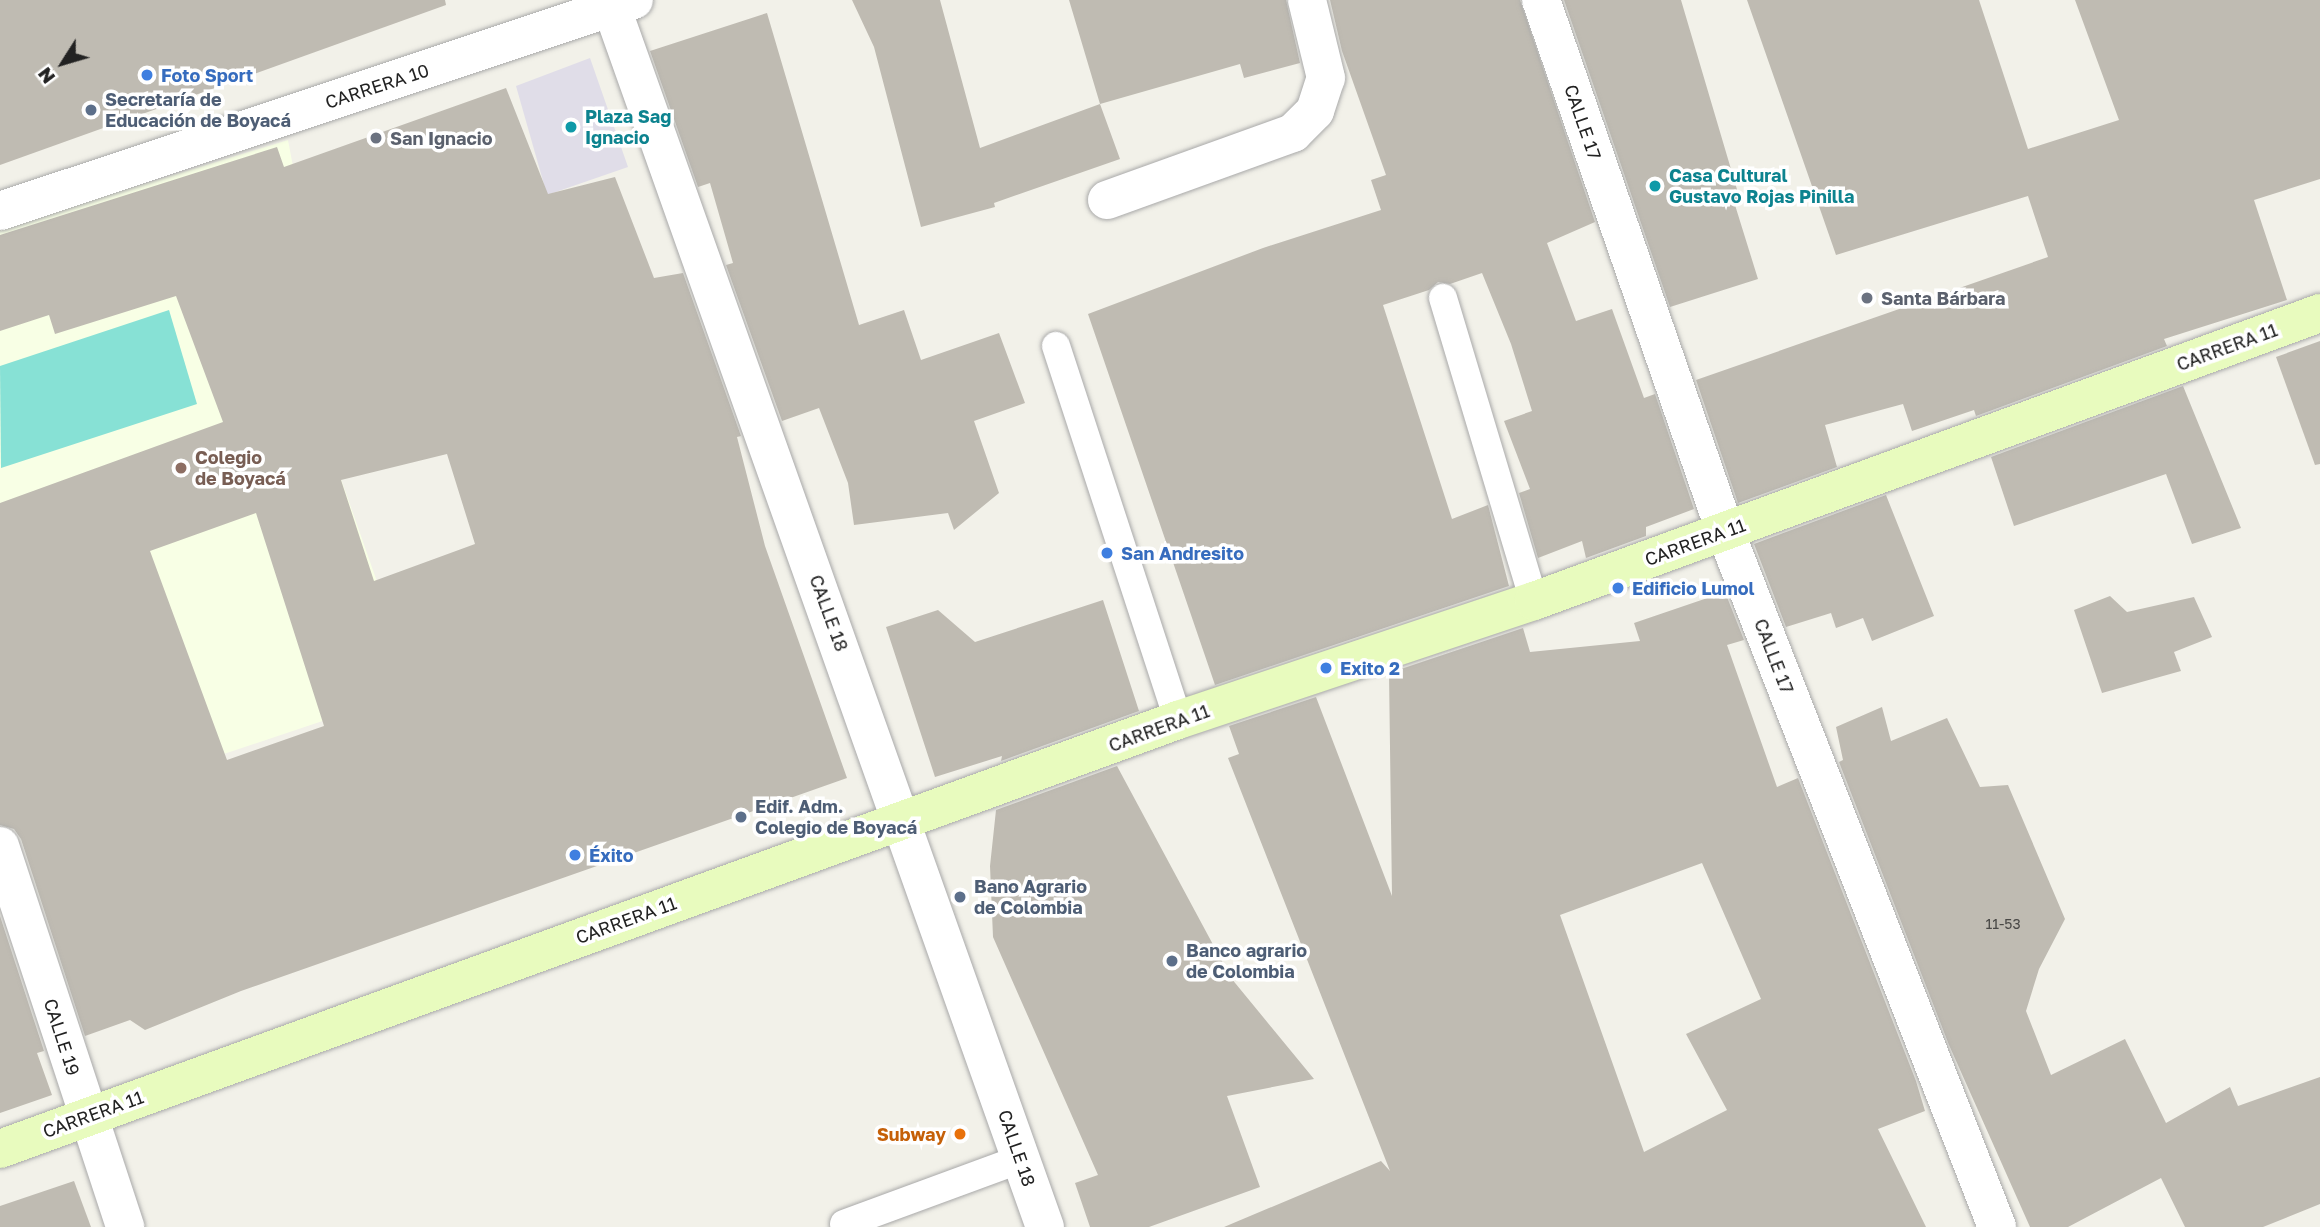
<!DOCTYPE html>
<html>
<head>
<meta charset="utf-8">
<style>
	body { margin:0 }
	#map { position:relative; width:2320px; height:1227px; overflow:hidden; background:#f2f1e9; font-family:"Golos Text",sans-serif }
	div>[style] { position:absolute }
	.education>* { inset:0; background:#f8ffe5 }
	.pitch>* { inset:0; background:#87e1d5 }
	.plaza>* { inset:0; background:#e0dde8 }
	.building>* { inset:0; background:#bfbbb2 }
	.roads { filter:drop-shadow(0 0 2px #a9a9a9) drop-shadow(0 0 2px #a9a9a9) }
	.lane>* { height:28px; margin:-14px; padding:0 14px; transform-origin:14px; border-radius:14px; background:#fff }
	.street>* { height:38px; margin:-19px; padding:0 19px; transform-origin:19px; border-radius:19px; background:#fff }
	.secondary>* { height:38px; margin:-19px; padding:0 19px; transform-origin:19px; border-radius:19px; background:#e8fbbe }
	.dots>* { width:19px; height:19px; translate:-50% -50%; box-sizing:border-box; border:4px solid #fff; border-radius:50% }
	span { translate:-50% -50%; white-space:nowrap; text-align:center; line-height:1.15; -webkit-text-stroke:7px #fff; paint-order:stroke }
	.number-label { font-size:14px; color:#494846 }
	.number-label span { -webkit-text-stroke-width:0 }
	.shop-label { font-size:18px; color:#366cbe; font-weight:700 }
	.left { translate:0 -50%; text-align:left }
	.street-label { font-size:18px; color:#222 }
	.service-label { font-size:18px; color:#4e5e75; font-weight:700 }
	.culture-label { font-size:18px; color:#0d838f; font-weight:700 }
	.worship-label { font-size:18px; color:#5b616d; font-weight:700 }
	.education-label { font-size:18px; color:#785e54; font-weight:700 }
	.food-label { font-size:18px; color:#c56008; font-weight:700 }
	.right { translate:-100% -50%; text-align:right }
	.north { position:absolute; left:28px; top:28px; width:70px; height:70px; -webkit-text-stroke:5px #fff; paint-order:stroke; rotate:233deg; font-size:19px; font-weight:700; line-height:28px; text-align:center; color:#222 }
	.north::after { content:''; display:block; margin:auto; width:24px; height:32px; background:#222; clip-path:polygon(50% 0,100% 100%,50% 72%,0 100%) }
</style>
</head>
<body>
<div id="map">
	<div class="education">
		<i style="clip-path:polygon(288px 140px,322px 320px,341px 479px,415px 690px,173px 771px,0 772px,0 228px)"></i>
	</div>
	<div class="pitch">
		<i style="clip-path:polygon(169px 310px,197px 404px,1px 468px,0 366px)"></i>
	</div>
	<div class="plaza">
		<i style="clip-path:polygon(590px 58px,628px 167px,547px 195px,516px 86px)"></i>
	</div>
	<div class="building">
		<i style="clip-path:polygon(0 0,445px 0,446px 5px,0 165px)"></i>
		<i style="clip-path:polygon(852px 0,940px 0,980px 148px,1100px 104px,1120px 159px,994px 203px,995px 207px,921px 227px,874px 47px)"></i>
		<i style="clip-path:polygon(1069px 0,1286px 0,1300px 63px,1244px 78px,1240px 64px,1100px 104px)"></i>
		<i style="clip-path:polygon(1330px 0,1520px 0,1595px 222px,1547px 243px,1576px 321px,1612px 309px,1644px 398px,1655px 394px,1694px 509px,1646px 527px,1646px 536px,1586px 558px,1582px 541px,1538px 558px,1519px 493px,1530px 489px,1504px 421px,1532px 411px,1511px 344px,1482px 273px,1450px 284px,1438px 282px,1429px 290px,1383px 305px,1452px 519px,1488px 505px,1509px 586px,1215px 685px,1088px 314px,1263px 248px,1381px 210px,1371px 180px,1386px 175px,1342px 51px)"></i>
		<i style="clip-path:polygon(1564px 0,1681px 0,1741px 203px,1735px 205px,1758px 279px,1670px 307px)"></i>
		<i style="clip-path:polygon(1747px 0,1979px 0,2028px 149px,2119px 120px,2075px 0,2320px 0,2320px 179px,2254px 200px,2287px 300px,2164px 339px,2167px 346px,1976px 416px,1974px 410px,1912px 431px,1903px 404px,1825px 425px,1837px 467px,1738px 503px,1696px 380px,2048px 257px,2028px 196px,1836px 255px)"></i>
		<i style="clip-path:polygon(767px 13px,859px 325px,904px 310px,921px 360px,999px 333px,1025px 403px,974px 421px,999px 493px,954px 530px,948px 513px,854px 525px,848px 483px,819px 408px,782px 421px,726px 265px,733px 263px,710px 183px,698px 187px,650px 51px)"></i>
		<i style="clip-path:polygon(evenodd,506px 88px,548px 194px,615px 177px,654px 278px,683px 273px,741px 436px,737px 437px,765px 546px,847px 778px,241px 991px,145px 1030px,130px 1020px,85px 1036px,21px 839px,14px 829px,0 825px,0 503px,223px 422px,176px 296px,55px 334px,49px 315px,0 331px,0 235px,277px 147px,284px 167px,506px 88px,447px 454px,475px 544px,374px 581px,341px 480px,447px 454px,506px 88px,256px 513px,324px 726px,227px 760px,150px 551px,256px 513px)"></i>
		<i style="clip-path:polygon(2320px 341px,2320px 464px,2315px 465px,2276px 357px)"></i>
		<i style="clip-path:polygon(2183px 386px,2241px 528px,2192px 544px,2166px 474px,2014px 526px,1991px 457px)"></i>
		<i style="clip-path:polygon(1886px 495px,1934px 616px,1872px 641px,1863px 618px,1836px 628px,1831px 613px,1786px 627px,1754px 544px)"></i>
		<i style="clip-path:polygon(evenodd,1725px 592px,1744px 640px,1727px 645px,1777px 787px,1798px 778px,1916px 1081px,1925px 1111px,1878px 1129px,1926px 1227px,1224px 1227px,1381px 1161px,1390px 1171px,1228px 758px,1239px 754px,1229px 726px,1316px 697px,1392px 896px,1389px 673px,1523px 628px,1530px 652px,1640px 641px,1634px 623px,1725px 592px,1702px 863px,1761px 999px,1686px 1034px,1727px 1110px,1644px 1152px,1560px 915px,1702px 863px)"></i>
		<i style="clip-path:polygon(2110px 596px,2127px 612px,2194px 597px,2212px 637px,2174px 652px,2181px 671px,2102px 693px,2074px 610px)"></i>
		<i style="clip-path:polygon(1103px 600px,1139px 711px,1001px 761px,1002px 756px,935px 777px,886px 627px,938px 610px,975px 642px)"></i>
		<i style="clip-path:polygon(1882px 707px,1891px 741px,1947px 718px,1980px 787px,2008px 785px,2065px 919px,2039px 969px,2026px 1011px,2051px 1075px,2125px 1039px,2166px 1123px,2230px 1087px,2238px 1106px,2320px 1077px,2320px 1204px,2263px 1227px,2185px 1227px,2161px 1178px,2068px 1227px,2030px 1227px,1949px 1045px,1839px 762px,1843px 760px,1836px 727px)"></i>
		<i style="clip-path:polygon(1117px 766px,1231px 978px,1314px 1079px,1227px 1096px,1260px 1187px,1149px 1227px,1090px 1227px,1075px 1183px,1098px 1175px,993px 937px,990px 866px,996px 810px)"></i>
		<i style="clip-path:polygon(0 916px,44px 1051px,37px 1053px,52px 1095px,0 1113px)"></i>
		<i style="clip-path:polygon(74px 1181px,91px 1227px,0 1227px,0 1206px)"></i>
	</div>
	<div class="roads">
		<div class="lane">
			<i style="left:1443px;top:298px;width:316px;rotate:73.3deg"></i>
			<i style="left:1056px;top:346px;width:393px;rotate:71.9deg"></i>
			<i style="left:844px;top:1224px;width:189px;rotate:-20.2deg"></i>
		</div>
		<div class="street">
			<i style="left:609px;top:0;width:1302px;rotate:70.44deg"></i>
			<i style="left:1541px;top:0;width:562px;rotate:70.89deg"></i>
			<i style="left:1725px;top:531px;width:747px;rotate:68.65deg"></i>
			<i style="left:1107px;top:200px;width:198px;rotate:-19.8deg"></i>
			<i style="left:1293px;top:133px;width:31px;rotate:-45deg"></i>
			<i style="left:1315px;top:111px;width:35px;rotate:-72deg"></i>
			<i style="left:1326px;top:78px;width:80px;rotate:-103.7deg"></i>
			<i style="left:0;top:211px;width:668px;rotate:-18.41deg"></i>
			<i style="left:0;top:846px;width:401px;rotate:71.8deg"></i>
		</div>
		<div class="secondary">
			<i style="left:0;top:1149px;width:1254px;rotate:-20.01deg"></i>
			<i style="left:1178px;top:720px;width:375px;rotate:-18.5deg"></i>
			<i style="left:1534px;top:601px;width:837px;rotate:-20.12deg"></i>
		</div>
	</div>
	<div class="dots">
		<i style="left:147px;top:75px;background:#3f7fe0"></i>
		<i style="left:91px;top:110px;background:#5c6f8a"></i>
		<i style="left:571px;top:127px;background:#0f9aa8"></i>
		<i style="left:376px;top:138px;background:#6b7280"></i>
		<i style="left:1655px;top:186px;background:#0f9aa8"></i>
		<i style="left:1867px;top:298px;background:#6b7280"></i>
		<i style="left:181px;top:468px;background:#8d6e63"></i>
		<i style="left:1107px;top:553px;background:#3f7fe0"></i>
		<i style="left:1618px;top:588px;background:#3f7fe0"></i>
		<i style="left:1326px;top:668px;background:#3f7fe0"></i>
		<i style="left:741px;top:817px;background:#5c6f8a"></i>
		<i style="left:575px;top:855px;background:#3f7fe0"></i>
		<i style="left:960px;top:897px;background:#5c6f8a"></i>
		<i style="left:1172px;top:961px;background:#5c6f8a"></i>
		<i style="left:960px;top:1134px;background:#e8710a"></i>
	</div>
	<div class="number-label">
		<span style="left:2003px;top:924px">11-53</span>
	</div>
	<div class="shop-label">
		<span class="left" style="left:161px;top:75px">Foto Sport</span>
		<span class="left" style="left:1121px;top:553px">San Andresito</span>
		<span class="left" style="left:1632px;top:588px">Edificio Lumol</span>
		<span class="left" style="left:1340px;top:668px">Exito 2</span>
		<span class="left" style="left:589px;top:855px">Éxito</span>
	</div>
	<div class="street-label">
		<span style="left:377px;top:86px;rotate:-18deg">CARRERA 10</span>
		<span style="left:1583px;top:122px;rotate:71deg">CALLE 17</span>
		<span style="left:2227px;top:347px;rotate:-20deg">CARRERA 11</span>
		<span style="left:1695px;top:542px;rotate:-20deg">CARRERA 11</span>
		<span style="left:829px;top:613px;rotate:70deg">CALLE 18</span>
		<span style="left:1774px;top:656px;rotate:69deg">CALLE 17</span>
		<span style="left:1159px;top:728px;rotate:-20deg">CARRERA 11</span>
		<span style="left:626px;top:920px;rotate:-20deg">CARRERA 11</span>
		<span style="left:62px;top:1037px;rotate:72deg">CALLE 19</span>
		<span style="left:93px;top:1114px;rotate:-20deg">CARRERA 11</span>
		<span style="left:1017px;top:1148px;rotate:71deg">CALLE 18</span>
	</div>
	<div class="service-label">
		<span class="left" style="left:105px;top:110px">Secretaría de<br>Educación de Boyacá</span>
		<span class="left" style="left:755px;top:817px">Edif. Adm.<br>Colegio de Boyacá</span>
		<span class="left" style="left:974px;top:897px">Bano Agrario<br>de Colombia</span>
		<span class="left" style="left:1186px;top:961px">Banco agrario<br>de Colombia</span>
	</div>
	<div class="culture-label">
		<span class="left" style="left:585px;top:127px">Plaza Sag<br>Ignacio</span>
		<span class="left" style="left:1669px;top:186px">Casa Cultural<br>Gustavo Rojas Pinilla</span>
	</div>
	<div class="worship-label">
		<span class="left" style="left:390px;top:138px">San Ignacio</span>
		<span class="left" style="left:1881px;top:298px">Santa Bárbara</span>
	</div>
	<div class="education-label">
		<span class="left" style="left:195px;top:468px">Colegio<br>de Boyacá</span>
	</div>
	<div class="food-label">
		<span class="right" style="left:946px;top:1134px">Subway</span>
	</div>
	<div class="north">N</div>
</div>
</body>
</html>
